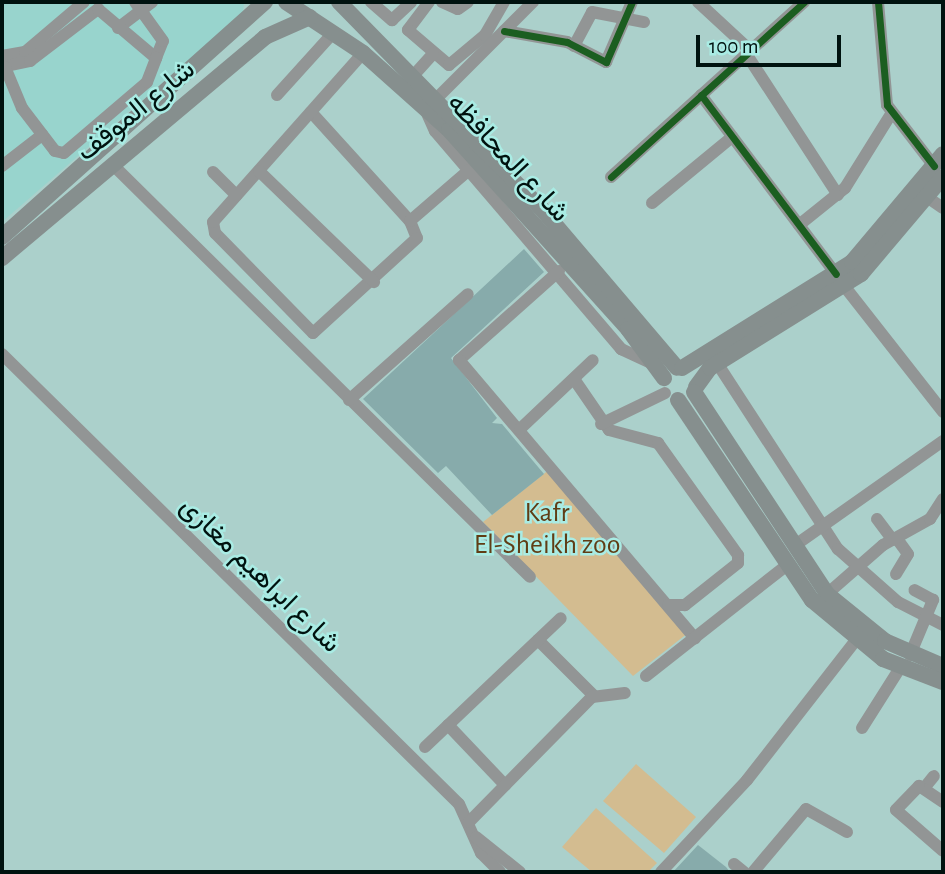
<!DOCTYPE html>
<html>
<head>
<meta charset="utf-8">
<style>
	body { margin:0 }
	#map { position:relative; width:945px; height:874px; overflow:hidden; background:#abd0cb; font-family:"Alegreya Sans",Vazirmatn,sans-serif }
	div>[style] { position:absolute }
	.built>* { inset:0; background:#98d4cd }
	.green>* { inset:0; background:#d3bc90 }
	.building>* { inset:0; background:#87abab }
	.minor>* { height:12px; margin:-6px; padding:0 6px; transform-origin:6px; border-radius:6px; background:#929595 }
	.major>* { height:16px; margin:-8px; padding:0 8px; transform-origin:8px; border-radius:8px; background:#868f8e }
	.cycleway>* { height:7px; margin:-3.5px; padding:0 3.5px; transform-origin:3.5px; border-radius:3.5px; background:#1b5e20 }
	span { translate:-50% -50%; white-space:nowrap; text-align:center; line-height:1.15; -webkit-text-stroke:5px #a9ece4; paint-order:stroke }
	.street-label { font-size:28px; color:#00120f }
	.park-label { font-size:28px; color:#603d15 }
	.frame { position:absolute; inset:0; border:4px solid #00120f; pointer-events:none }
	.scale { position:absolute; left:696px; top:35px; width:145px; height:32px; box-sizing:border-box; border:4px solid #00120f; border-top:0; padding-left:9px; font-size:21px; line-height:24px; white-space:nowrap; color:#00120f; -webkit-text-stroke:5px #a9ece4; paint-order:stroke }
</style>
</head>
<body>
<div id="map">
	<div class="built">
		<i style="clip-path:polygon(2px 2px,244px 2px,243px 13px,2px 222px)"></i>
	</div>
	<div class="green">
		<i style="clip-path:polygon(550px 469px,688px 633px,633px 676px,483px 522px)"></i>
		<i style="clip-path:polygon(636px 764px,696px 817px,664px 853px,603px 801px)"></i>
		<i style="clip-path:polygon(596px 808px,657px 863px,648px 872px,592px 872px,562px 847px)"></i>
	</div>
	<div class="building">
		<i style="clip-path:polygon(524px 249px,544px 272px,451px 358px,497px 418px,492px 423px,502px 424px,544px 474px,492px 515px,446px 466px,438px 473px,363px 399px)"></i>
		<i style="clip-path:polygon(698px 845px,726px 867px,730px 872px,673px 872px)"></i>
	</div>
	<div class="minor">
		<i style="left:371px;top:2px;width:28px;rotate:41deg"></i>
		<i style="left:392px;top:20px;width:26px;rotate:-43deg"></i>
		<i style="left:429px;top:2px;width:35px;rotate:127deg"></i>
		<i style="left:408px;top:30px;width:54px;rotate:40.5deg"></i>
		<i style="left:449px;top:65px;width:47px;rotate:-39.8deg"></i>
		<i style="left:485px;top:35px;width:38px;rotate:-60deg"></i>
		<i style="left:442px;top:2px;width:17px;rotate:24deg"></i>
		<i style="left:458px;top:9px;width:12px;rotate:-35deg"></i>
		<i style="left:698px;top:2px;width:72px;rotate:42.8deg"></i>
		<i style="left:878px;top:2px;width:103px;rotate:85deg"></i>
		<i style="left:887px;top:105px;width:77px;rotate:52.4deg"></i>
		<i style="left:118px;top:28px;width:43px;rotate:-37.4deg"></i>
		<i style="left:504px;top:31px;width:64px;rotate:9.9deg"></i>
		<i style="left:567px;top:42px;width:44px;rotate:27.1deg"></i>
		<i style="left:606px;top:62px;width:65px;rotate:-66.6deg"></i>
		<i style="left:574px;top:46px;width:38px;rotate:-62deg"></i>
		<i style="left:592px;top:12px;width:53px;rotate:10.9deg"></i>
		<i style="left:747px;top:55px;width:167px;rotate:57deg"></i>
		<i style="left:2px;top:56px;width:23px;rotate:-10deg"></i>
		<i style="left:25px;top:52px;width:77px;rotate:-40.3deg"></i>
		<i style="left:2px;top:67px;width:29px;rotate:-12deg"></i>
		<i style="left:30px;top:61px;width:86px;rotate:-37.4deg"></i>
		<i style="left:98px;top:9px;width:76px;rotate:40.2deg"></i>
		<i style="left:156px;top:58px;width:18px;rotate:-68deg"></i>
		<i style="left:163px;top:41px;width:48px;rotate:-125.7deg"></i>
		<i style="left:5px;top:67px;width:44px;rotate:67.5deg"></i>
		<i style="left:22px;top:108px;width:54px;rotate:52.5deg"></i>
		<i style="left:55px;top:151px;width:9px;rotate:13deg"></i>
		<i style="left:64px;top:153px;width:109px;rotate:-40.5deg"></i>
		<i style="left:147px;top:82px;width:26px;rotate:-69deg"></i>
		<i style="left:413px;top:76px;width:30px;rotate:-48deg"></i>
		<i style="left:277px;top:95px;width:85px;rotate:-47.9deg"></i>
		<i style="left:701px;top:95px;width:224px;rotate:53deg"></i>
		<i style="left:436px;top:99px;width:137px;rotate:-45deg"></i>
		<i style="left:426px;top:111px;width:22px;rotate:66deg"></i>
		<i style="left:435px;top:131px;width:287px;rotate:49.5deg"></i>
		<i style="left:621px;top:349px;width:38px;rotate:25deg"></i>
		<i style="left:311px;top:112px;width:147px;rotate:47.8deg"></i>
		<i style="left:410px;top:221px;width:18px;rotate:68deg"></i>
		<i style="left:417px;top:238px;width:141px;rotate:137.6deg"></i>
		<i style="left:313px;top:333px;width:140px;rotate:-134.4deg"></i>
		<i style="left:215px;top:233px;width:11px;rotate:-100deg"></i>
		<i style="left:213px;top:222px;width:226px;rotate:-48.4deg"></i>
		<i style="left:113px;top:165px;width:586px;rotate:44.65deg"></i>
		<i style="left:2px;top:166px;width:51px;rotate:-37.8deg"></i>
		<i style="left:259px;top:171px;width:160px;rotate:44deg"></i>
		<i style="left:213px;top:172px;width:33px;rotate:45deg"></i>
		<i style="left:611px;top:177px;width:261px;rotate:-42.2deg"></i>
		<i style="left:927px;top:197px;width:19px;rotate:35deg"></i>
		<i style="left:652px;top:203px;width:104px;rotate:-39.5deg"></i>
		<i style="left:410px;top:221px;width:78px;rotate:-40.8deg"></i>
		<i style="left:799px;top:225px;width:59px;rotate:-38.8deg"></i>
		<i style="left:845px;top:188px;width:87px;rotate:-58.1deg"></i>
		<i style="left:559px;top:271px;width:134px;rotate:138.3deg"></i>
		<i style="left:459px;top:360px;width:365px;rotate:49.7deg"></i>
		<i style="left:845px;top:287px;width:159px;rotate:51.9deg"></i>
		<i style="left:2px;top:354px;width:641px;rotate:44.56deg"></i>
		<i style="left:459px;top:804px;width:54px;rotate:65.8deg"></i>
		<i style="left:481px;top:853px;width:27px;rotate:45deg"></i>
		<i style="left:717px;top:363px;width:222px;rotate:57deg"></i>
		<i style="left:838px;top:549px;width:80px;rotate:41.5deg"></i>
		<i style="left:898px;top:602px;width:51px;rotate:27.1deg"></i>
		<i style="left:574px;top:379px;width:62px;rotate:55.5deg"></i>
		<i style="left:609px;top:430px;width:51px;rotate:14.9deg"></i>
		<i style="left:658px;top:443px;width:138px;rotate:54.5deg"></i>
		<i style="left:738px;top:555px;width:8px;rotate:90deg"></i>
		<i style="left:738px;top:563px;width:68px;rotate:141.6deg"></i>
		<i style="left:685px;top:605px;width:17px;rotate:180deg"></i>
		<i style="left:349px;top:400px;width:159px;rotate:-41.7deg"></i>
		<i style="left:601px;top:424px;width:71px;rotate:-25.8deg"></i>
		<i style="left:520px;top:429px;width:100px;rotate:-43.4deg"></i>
		<i style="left:877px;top:519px;width:26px;rotate:53deg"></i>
		<i style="left:794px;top:546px;width:182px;rotate:-35.2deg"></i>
		<i style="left:896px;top:574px;width:23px;rotate:-59deg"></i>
		<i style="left:908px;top:554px;width:19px;rotate:-126deg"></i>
		<i style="left:827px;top:594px;width:74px;rotate:-41.2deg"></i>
		<i style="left:883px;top:545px;width:54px;rotate:-29deg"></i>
		<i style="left:930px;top:519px;width:24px;rotate:-57deg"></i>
		<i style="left:538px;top:640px;width:79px;rotate:45deg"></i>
		<i style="left:910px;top:655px;width:60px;rotate:-67.3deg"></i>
		<i style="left:933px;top:600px;width:21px;rotate:-152deg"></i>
		<i style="left:646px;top:676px;width:178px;rotate:-38.2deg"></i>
		<i style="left:448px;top:725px;width:83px;rotate:46.5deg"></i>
		<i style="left:862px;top:728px;width:71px;rotate:-57.7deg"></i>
		<i style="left:425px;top:747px;width:187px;rotate:-43.5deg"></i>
		<i style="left:925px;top:787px;width:14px;rotate:-51deg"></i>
		<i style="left:943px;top:802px;width:29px;rotate:-146deg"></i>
		<i style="left:919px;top:786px;width:33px;rotate:134deg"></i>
		<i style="left:896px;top:810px;width:62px;rotate:41.1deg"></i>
		<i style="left:469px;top:822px;width:175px;rotate:-45.5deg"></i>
		<i style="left:592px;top:697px;width:33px;rotate:-7deg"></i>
		<i style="left:476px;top:837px;width:56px;rotate:38.5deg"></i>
		<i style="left:734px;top:864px;width:13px;rotate:39deg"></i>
		<i style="left:661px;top:872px;width:126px;rotate:-46.9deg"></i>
		<i style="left:747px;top:780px;width:177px;rotate:-52.1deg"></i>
		<i style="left:753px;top:872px;width:82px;rotate:-49.9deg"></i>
		<i style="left:806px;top:809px;width:47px;rotate:29.3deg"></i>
	</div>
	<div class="major">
		<i style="left:286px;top:2px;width:92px;rotate:33.5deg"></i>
		<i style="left:363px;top:53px;width:115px;rotate:41.8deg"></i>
		<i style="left:449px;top:130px;width:268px;rotate:48deg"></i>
		<i style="left:628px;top:329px;width:61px;rotate:53.7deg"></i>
		<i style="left:339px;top:2px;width:287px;rotate:45.6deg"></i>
		<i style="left:540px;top:207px;width:211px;rotate:49.6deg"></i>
		<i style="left:2px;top:237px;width:353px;rotate:-41.8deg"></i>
		<i style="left:2px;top:258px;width:344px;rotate:-40deg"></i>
		<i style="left:265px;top:37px;width:49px;rotate:-24deg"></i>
		<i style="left:682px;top:368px;width:200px;rotate:-31.9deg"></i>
		<i style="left:852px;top:262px;width:141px;rotate:-49.9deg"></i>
		<i style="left:696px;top:387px;width:24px;rotate:-54deg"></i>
		<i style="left:710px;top:368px;width:178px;rotate:-31.9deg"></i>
		<i style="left:861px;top:274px;width:127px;rotate:-49.8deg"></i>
		<i style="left:694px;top:392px;width:242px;rotate:56.6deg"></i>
		<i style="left:827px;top:594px;width:75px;rotate:39deg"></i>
		<i style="left:885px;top:641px;width:63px;rotate:23.3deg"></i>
		<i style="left:678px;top:400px;width:241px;rotate:56.2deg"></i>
		<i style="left:812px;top:600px;width:92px;rotate:39.7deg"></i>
		<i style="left:883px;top:659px;width:64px;rotate:21deg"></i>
	</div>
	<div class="cycleway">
		<i style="left:878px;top:2px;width:103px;rotate:85deg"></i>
		<i style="left:887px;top:105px;width:77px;rotate:52.4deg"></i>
		<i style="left:504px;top:31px;width:64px;rotate:9.9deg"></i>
		<i style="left:567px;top:42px;width:44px;rotate:27.1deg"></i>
		<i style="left:606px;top:62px;width:65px;rotate:-66.6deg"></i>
		<i style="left:701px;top:95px;width:224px;rotate:53deg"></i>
		<i style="left:611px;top:177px;width:261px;rotate:-42.2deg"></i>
	</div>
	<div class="street-label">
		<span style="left:136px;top:111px;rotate:-39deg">شارع الموقف</span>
		<span style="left:508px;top:158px;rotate:47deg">شارع المحافظه</span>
		<span style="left:260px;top:575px;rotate:44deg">شارع ابراهيم مغازى</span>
	</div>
	<div class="park-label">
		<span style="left:547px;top:529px">Kafr<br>El-Sheikh zoo</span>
	</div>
	<div class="frame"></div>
	<div class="scale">100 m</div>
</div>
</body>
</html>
